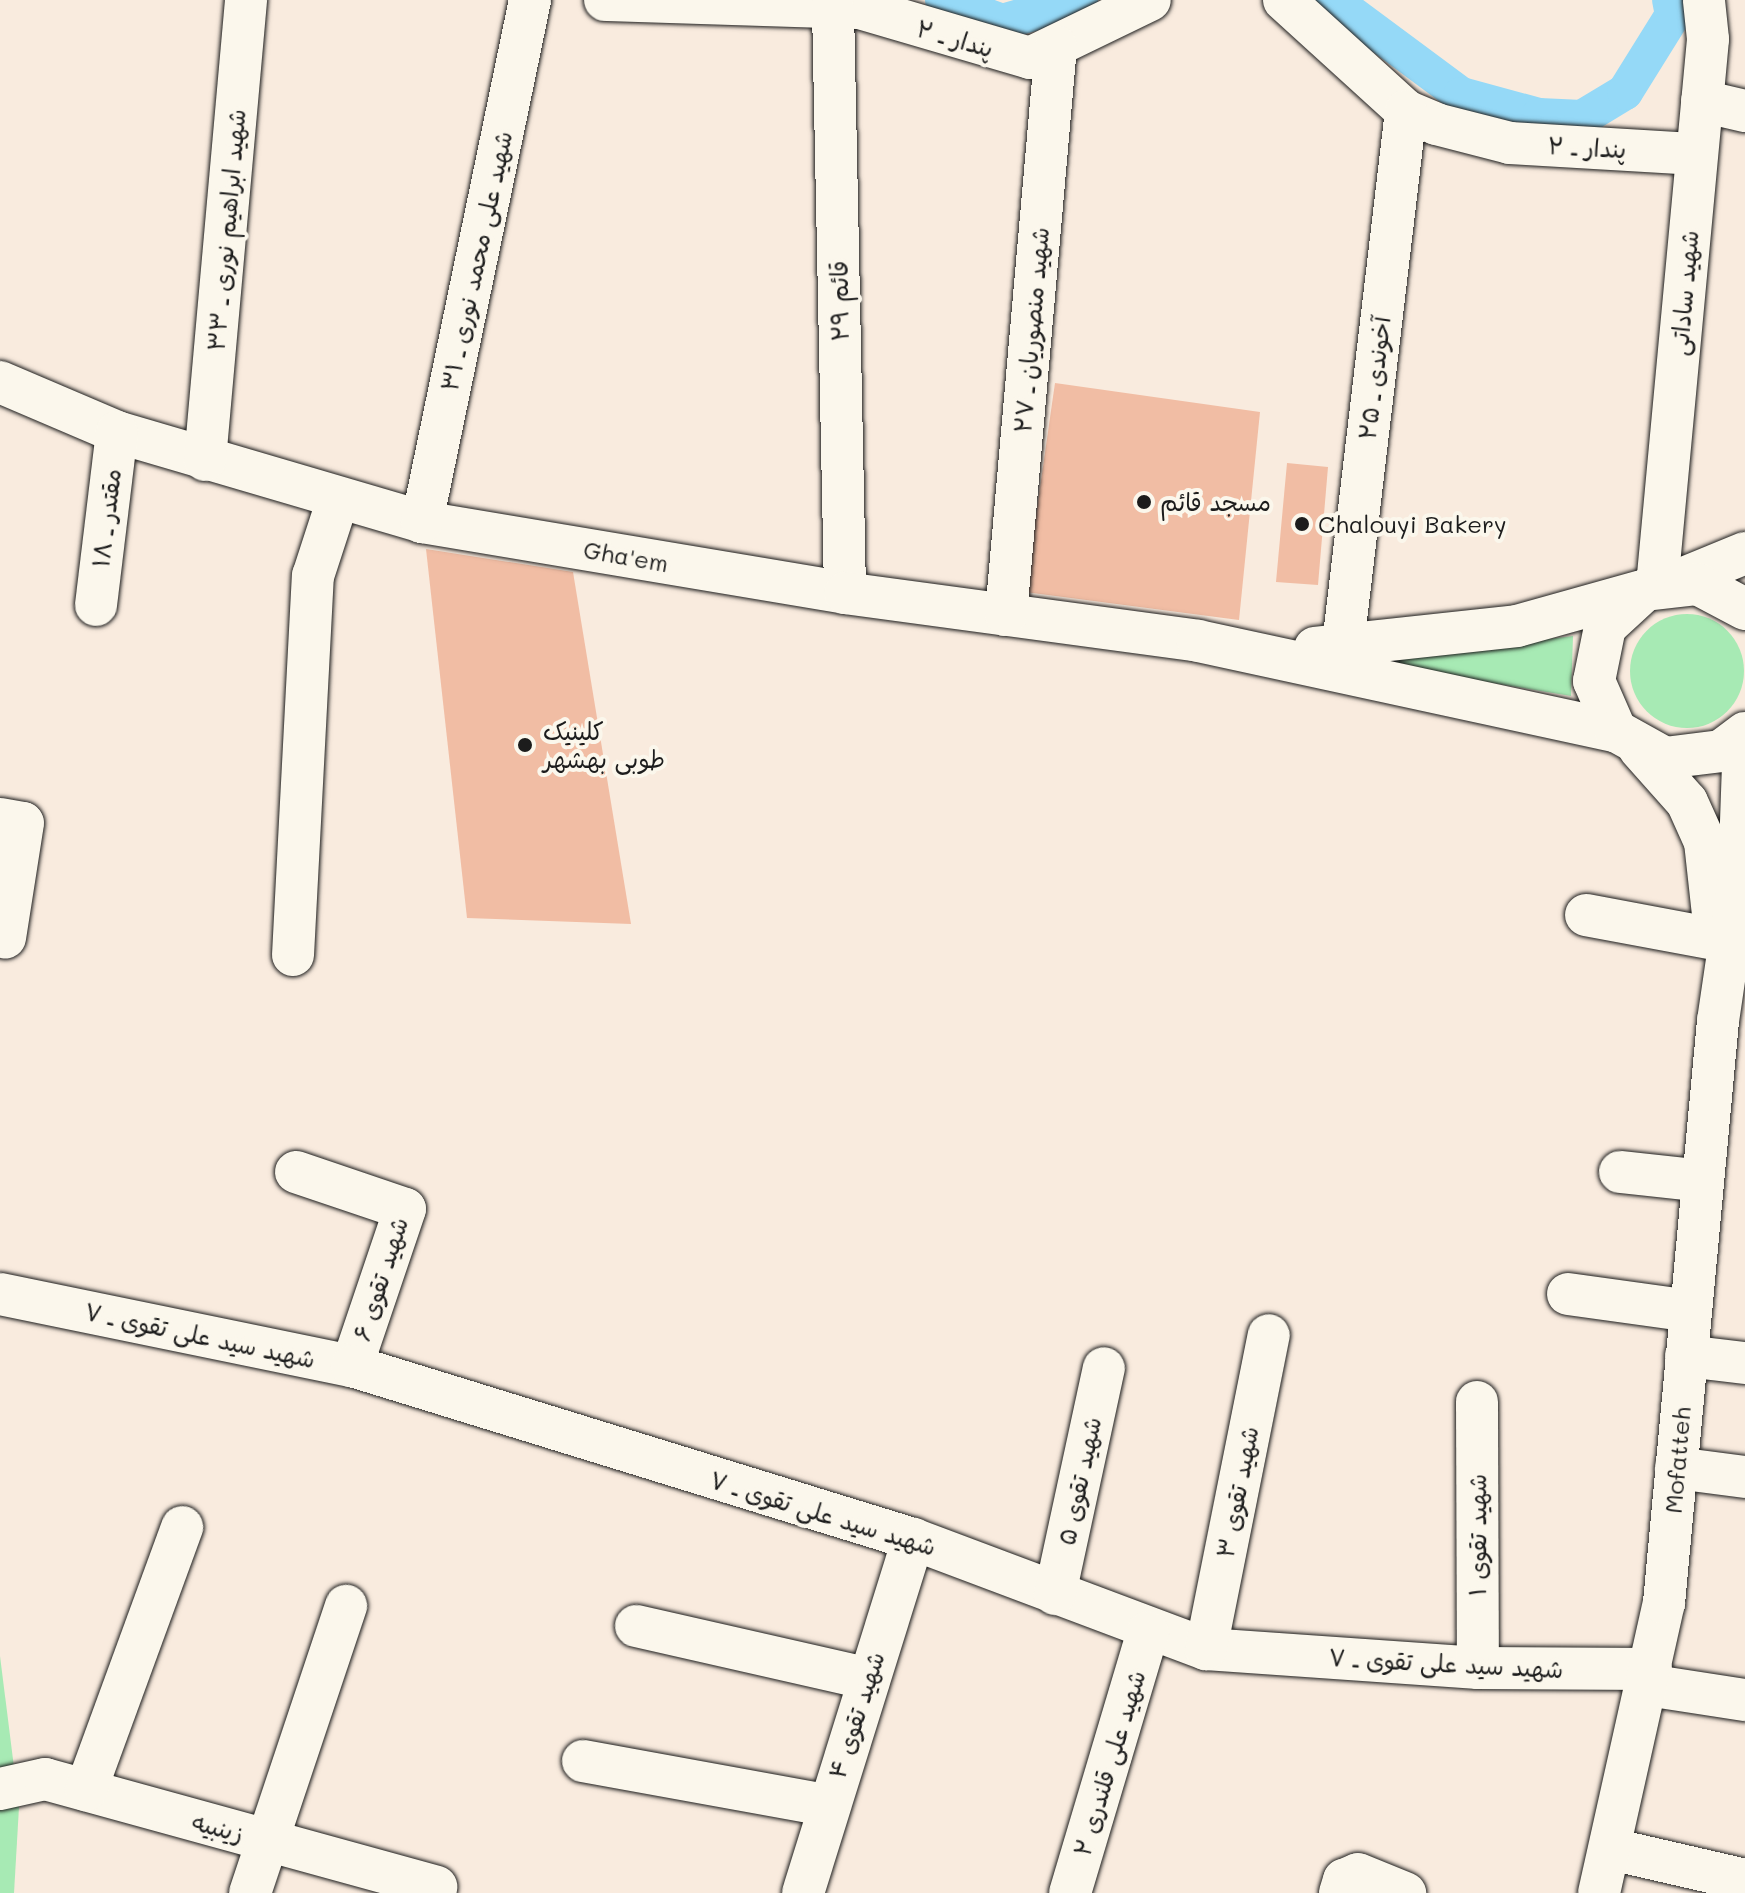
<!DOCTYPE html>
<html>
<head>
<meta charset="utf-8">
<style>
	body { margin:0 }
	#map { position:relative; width:1745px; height:1893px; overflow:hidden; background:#f9ebde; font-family:Mali,"Playpen Sans Arabic",sans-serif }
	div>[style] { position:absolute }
	.green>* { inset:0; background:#a7eab4 }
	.round { border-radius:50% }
	.canal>* { height:36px; margin:-18px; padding:0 18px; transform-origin:18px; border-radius:18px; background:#95d9f7 }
	.building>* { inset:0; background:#f1bda4 }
	.roads { filter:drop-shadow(0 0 2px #1c1c1c) drop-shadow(0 0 2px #1c1c1c) }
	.minor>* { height:42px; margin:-21px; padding:0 21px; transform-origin:21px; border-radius:21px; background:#fbf7ec }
	.dots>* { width:22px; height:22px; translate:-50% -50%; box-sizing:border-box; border:4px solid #fbf7ec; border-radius:50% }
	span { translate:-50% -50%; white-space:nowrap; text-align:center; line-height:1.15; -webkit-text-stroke:8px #fbf7ec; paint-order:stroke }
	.street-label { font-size:24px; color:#1c1c1c }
	.poi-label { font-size:24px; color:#1c1c1c }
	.left { translate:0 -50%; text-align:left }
</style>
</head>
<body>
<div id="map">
	<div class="green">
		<i class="round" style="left:1630px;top:614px;width:114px;height:114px"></i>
		<i style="clip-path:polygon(1573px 636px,1571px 696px,1359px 661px)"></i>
		<i style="clip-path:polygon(0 1656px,19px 1807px,14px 1893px,0 1893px)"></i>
	</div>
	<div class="canal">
		<i style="left:943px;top:0;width:63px;rotate:20.4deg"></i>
		<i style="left:1002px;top:22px;width:81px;rotate:-15.8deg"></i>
		<i style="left:1333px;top:0;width:159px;rotate:36.6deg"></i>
		<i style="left:1461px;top:95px;width:81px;rotate:15.1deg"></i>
		<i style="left:1539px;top:116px;width:43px;rotate:2.7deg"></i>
		<i style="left:1582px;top:118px;width:50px;rotate:-31.2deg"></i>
		<i style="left:1625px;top:92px;width:91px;rotate:-58.1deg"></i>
		<i style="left:1673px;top:15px;width:15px;rotate:-101deg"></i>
	</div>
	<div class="building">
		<i style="clip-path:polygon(1055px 383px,1260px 412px,1239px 620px,1025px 592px)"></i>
		<i style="clip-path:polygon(1287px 463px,1328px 467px,1318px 585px,1276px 582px)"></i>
		<i style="clip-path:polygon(426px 549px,573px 572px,631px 924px,467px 918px)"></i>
	</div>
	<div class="roads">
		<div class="minor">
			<i style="left:605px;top:0;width:255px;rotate:1.8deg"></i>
			<i style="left:860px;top:8px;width:177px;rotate:16.4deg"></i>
			<i style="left:1030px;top:58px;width:133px;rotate:-25.8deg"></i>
			<i style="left:1284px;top:0;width:165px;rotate:42.3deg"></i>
			<i style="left:1406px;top:111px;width:33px;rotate:23deg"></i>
			<i style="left:1436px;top:124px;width:76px;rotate:14.4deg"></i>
			<i style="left:1510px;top:143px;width:187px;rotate:3.4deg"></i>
			<i style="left:833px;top:8px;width:585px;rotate:88.82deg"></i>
			<i style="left:1702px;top:101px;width:44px;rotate:13.1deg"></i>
			<i style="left:0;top:382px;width:127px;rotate:23.1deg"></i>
			<i style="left:117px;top:432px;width:318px;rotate:16.4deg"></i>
			<i style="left:422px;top:522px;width:429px;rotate:9.5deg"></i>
			<i style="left:845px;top:593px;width:356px;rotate:7.7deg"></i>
			<i style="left:1198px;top:641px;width:428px;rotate:12.2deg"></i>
			<i style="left:205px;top:460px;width:462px;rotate:-84.9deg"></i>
			<i style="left:422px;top:522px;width:533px;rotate:-78.31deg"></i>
			<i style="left:1672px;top:583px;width:79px;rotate:-22.3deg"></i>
			<i style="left:1657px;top:586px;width:549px;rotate:-84.67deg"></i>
			<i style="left:1708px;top:39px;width:39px;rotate:-96deg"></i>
			<i style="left:96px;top:605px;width:174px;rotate:-83.1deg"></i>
			<i style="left:1745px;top:609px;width:53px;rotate:-152deg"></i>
			<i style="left:1698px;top:584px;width:53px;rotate:173.5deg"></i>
			<i style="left:1645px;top:590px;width:54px;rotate:137.2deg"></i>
			<i style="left:1605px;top:627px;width:55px;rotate:101.5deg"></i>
			<i style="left:1594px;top:681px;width:55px;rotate:66.3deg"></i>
			<i style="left:1616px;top:731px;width:56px;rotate:28.9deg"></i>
			<i style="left:1665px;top:758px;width:56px;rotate:-7.1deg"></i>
			<i style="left:1721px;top:751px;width:30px;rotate:-37deg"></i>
			<i style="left:1006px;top:615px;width:571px;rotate:-84.98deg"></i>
			<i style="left:1343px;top:645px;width:538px;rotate:-83.27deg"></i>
			<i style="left:1315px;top:648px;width:203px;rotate:-6.2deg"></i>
			<i style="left:1517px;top:626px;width:127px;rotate:-15.6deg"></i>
			<i style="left:1639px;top:748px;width:72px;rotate:48.4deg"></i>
			<i style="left:1687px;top:802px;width:44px;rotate:65.8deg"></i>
			<i style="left:1705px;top:842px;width:82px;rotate:83.7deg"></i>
			<i style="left:0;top:819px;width:23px;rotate:10deg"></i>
			<i style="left:23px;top:823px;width:116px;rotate:98.9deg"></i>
			<i style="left:1586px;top:915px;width:130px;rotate:10.6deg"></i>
			<i style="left:293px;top:955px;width:380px;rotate:-87deg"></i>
			<i style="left:313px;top:576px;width:81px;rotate:-72deg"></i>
			<i style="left:296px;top:1172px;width:115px;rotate:18.7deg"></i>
			<i style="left:405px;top:1209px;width:166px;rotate:108.7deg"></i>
			<i style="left:1620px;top:1172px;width:83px;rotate:6.2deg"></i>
			<i style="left:0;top:1294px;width:359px;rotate:11.6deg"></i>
			<i style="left:352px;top:1366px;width:587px;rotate:17.14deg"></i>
			<i style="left:913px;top:1539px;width:313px;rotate:20.6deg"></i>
			<i style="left:1206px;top:1649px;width:273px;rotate:4deg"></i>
			<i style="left:1478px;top:1668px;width:173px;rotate:0.3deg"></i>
			<i style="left:1568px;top:1294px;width:124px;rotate:7.9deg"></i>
			<i style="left:1686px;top:1356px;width:59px;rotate:6.8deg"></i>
			<i style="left:1477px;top:1402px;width:266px;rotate:89.8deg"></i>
			<i style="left:1676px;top:1468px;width:70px;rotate:7.4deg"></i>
			<i style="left:1055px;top:1594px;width:231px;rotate:-77.8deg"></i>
			<i style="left:636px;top:1626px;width:239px;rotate:12.8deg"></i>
			<i style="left:1206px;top:1649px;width:320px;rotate:-78.7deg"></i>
			<i style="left:1647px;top:1685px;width:99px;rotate:8.7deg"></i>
			<i style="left:583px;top:1761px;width:247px;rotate:10.3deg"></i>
			<i style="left:0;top:1789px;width:46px;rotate:-12.5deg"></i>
			<i style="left:45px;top:1779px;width:406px;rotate:15.4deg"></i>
			<i style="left:86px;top:1790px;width:280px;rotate:-69.9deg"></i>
			<i style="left:1611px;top:1849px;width:138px;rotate:13deg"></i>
			<i style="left:250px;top:1893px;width:303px;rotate:-71.5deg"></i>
			<i style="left:803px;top:1893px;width:371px;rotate:-72.7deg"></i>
			<i style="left:1070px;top:1893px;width:272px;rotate:-73.4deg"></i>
			<i style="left:1340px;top:1893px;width:14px;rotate:-73deg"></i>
			<i style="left:1344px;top:1880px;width:15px;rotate:-23deg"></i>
			<i style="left:1358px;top:1874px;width:51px;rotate:22deg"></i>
			<i style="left:1599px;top:1893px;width:297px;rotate:-77.4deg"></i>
			<i style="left:1664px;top:1603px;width:584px;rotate:-84.7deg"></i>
			<i style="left:1718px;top:1021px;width:144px;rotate:-81.6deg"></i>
			<i style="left:1739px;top:879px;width:144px;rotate:-88deg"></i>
		</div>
	</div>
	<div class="dots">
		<i style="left:1144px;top:502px;background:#1c1c1c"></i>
		<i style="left:1302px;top:524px;background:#1c1c1c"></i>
		<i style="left:525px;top:745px;background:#1c1c1c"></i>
	</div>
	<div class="street-label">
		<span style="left:955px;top:38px;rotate:16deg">پندار ـ ۲</span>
		<span style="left:1587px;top:147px;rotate:3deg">پندار ـ ۲</span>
		<span style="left:226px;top:230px;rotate:-85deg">شهید ابراهیم نوری ـ ۳۳</span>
		<span style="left:476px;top:261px;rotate:-78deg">شهید علی محمد نوری ـ ۳۱</span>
		<span style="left:1684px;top:293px;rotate:-85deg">شهید ساداتی</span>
		<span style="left:839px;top:301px;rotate:-91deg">قائم ۲۹</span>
		<span style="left:1031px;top:330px;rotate:-85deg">شهید منصوریان ـ ۲۷</span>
		<span style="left:1374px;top:378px;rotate:-83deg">آخوندی ـ ۲۵</span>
		<span style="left:106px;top:518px;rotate:-83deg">مقتدر ـ ۱۸</span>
		<span style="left:626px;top:556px;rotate:10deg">Gha'em</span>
		<span style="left:380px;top:1279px;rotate:-72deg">شهید تقوی ۶</span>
		<span style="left:200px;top:1335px;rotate:12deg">شهید سید علی تقوی ـ ۷</span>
		<span style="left:1677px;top:1460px;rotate:-85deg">Mofatteh</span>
		<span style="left:1079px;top:1481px;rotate:-78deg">شهید تقوی ۵</span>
		<span style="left:1237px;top:1492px;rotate:-79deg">شهید تقوی ۳</span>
		<span style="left:823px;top:1513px;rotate:17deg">شهید سید علی تقوی ـ ۷</span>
		<span style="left:1477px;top:1535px;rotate:-90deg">شهید تقوی ۱</span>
		<span style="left:1446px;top:1663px;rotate:3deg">شهید سید علی تقوی ـ ۷</span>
		<span style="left:856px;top:1715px;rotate:-72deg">شهید تقوی ۴</span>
		<span style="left:1109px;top:1763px;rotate:-73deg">شهید علی قلندری ۲</span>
		<span style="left:218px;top:1827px;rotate:15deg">زینبیه</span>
	</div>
	<div class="poi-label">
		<span class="left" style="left:1160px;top:502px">مسجد قائم</span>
		<span class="left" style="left:1318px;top:524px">Chalouyi Bakery</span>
		<span class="left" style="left:543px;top:745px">کلینیک<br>طوبی بهشهر</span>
	</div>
</div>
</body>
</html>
